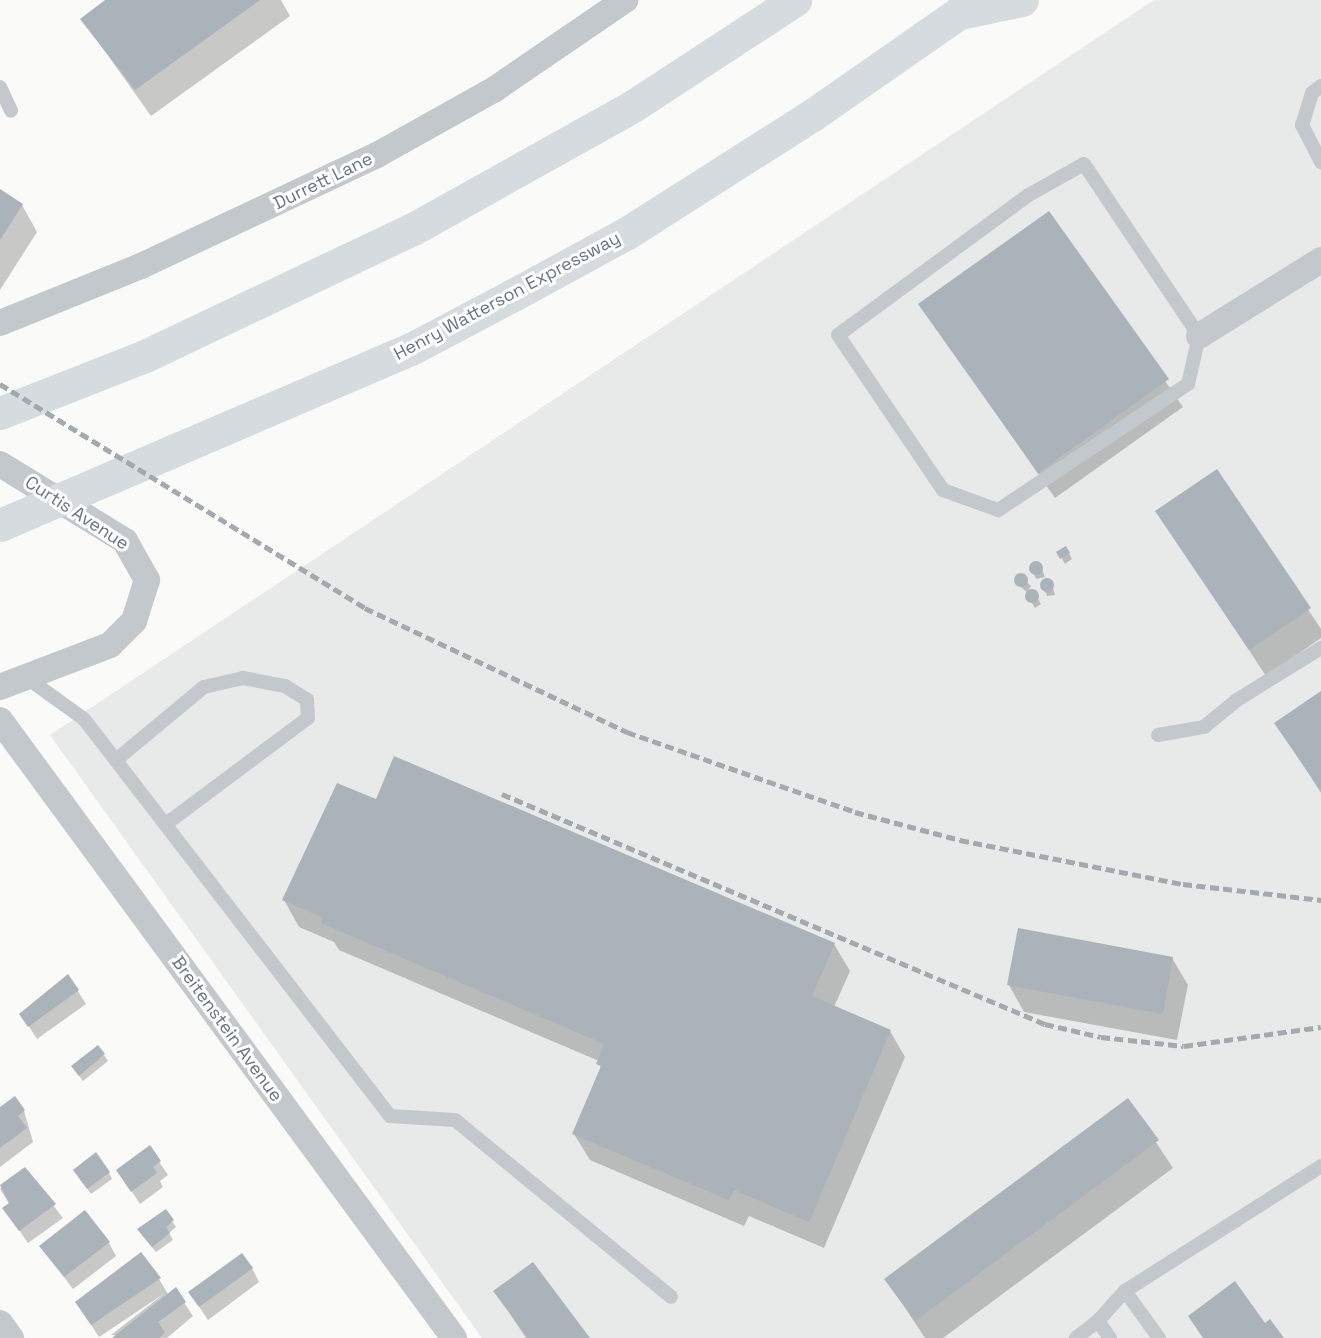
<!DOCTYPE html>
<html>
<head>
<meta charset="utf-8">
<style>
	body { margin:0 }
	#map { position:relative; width:1321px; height:1338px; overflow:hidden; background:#fafaf8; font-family:"Space Grotesk",sans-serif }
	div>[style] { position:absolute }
	.built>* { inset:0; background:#e8e9e9 }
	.shadow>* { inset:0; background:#0003 }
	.building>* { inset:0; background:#aab3b9 }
	.round { border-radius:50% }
	.service>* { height:14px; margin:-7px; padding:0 7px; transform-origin:7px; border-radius:7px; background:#c3c8cc }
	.minor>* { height:26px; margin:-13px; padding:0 13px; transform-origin:13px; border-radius:13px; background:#c3c8cc }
	.motorway>* { height:33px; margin:-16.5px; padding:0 16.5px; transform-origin:16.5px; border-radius:16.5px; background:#d6dbdf }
	.rail>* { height:4.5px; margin-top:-2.25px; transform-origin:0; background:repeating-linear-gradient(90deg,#a2aab0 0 9px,transparent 0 13.5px) }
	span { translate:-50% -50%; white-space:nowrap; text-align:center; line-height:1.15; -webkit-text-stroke:6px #fff; paint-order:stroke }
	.street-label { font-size:18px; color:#657683 }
</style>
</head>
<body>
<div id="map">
	<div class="built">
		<i style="clip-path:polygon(1154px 0,1321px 0,1321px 1338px,482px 1338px,50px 735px)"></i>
	</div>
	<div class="shadow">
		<i style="clip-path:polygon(107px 0,281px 0,290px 16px,151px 116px,82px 19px)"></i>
		<i style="clip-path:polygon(0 191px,22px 205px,37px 232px,0 290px)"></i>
		<i style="clip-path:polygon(1049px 213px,1183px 407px,1055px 498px,920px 305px)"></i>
		<i style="clip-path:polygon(1216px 471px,1321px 629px,1321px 638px,1266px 676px,1157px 511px)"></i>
		<i style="clip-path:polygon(1066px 548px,1072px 559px,1065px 564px,1058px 552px)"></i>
		<i style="clip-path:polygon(1039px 563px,1045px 577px,1036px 579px,1031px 565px)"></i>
		<i style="clip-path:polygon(1020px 576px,1031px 586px,1027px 592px,1017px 584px)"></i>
		<i style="clip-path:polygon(1050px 580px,1055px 595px,1047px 596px,1042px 583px)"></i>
		<i style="clip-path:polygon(1033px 591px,1041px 604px,1035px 608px,1027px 595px)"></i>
		<i style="clip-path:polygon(1321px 693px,1321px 793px,1276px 723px)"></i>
		<i style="clip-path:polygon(377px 801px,834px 944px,850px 971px,834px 1007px,890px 1031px,905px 1057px,824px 1248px,749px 1216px,744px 1226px,590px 1160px,574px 1134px,601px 1070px,599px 1061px,339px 950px,334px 942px,299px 927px,284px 900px)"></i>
		<i style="clip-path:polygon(1172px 958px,1188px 985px,1177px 1040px,1024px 1012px,1009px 985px)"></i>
		<i style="clip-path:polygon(68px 976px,86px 1004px,37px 1039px,21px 1014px)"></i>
		<i style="clip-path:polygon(104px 1055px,108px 1061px,83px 1081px,77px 1073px)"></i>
		<i style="clip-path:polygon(1128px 1100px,1173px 1168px,943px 1338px,925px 1338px,886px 1279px)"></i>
		<i style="clip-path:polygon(0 1109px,24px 1111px,33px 1142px,0 1167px)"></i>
		<i style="clip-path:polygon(149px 1147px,168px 1175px,160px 1181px,163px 1187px,140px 1204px,118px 1170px)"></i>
		<i style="clip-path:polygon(25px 1169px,63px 1218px,28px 1243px,4px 1208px,10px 1205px,0 1189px)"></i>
		<i style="clip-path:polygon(109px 1173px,112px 1179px,91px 1194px,78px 1176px)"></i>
		<i style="clip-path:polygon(165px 1211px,176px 1227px,169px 1233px,173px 1240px,156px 1252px,142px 1235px)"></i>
		<i style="clip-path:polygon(109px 1243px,116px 1256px,73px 1289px,41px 1246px)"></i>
		<i style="clip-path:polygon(252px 1268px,259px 1282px,208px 1320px,190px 1293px)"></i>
		<i style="clip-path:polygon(159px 1279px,168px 1294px,175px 1289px,193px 1316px,167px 1338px,111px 1335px,165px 1293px,99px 1337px,77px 1303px)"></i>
		<i style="clip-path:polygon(495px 1291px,588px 1338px,526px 1338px)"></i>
	</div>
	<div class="building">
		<i style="clip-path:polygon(105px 0,260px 0,135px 90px,80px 19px)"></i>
		<i style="clip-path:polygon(0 189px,23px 204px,0 240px)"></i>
		<i style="clip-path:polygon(1049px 211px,1169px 379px,1038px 473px,918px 304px)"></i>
		<i style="clip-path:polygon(1217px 469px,1311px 608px,1249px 650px,1155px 511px)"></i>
		<i style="clip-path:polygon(1066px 546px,1070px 553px,1060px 559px,1056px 552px)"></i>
		<i class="round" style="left:1029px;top:561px;width:14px;height:14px"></i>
		<i class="round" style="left:1014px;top:573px;width:14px;height:14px"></i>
		<i class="round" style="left:1040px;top:578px;width:14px;height:14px"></i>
		<i class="round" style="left:1025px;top:589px;width:14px;height:14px"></i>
		<i style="clip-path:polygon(1321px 691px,1321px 791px,1274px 723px)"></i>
		<i style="clip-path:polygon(394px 756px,835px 943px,812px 996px,891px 1030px,809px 1222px,734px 1190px,729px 1200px,572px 1134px,601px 1066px,596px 1064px,604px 1044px,321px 923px,324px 918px,282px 900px,337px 783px,376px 799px)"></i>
		<i style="clip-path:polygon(1018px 928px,1173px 957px,1163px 1014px,1007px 985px)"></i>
		<i style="clip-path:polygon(68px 974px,79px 990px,28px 1027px,19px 1014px)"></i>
		<i style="clip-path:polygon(98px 1045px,105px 1054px,79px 1076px,71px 1066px)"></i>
		<i style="clip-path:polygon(15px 1096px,25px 1110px,18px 1116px,27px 1128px,0 1148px,0 1107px)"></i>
		<i style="clip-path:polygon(1128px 1098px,1159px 1140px,915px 1321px,884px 1279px)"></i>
		<i style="clip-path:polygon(150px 1145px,161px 1161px,153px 1167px,157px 1173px,131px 1192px,116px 1170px)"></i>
		<i style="clip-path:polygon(96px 1152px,110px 1172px,87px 1189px,73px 1170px)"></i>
		<i style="clip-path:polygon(25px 1167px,56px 1204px,19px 1231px,2px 1208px,9px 1203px,0 1185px)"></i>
		<i style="clip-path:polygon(166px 1209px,174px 1220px,166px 1227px,170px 1233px,152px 1247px,137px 1229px)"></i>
		<i style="clip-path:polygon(85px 1210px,110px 1242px,64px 1277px,39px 1246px)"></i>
		<i style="clip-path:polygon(141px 1252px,161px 1278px,91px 1325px,75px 1302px)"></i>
		<i style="clip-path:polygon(242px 1253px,253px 1268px,199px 1307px,188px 1292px)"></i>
		<i style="clip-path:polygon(533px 1262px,590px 1338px,528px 1338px,493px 1291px)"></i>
		<i style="clip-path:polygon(1235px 1281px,1265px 1323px,1270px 1319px,1284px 1338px,1203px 1338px,1188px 1316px)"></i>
		<i style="clip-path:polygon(176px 1287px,186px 1302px,158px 1322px,165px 1332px,160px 1338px,112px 1338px)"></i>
	</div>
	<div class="service">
		<i style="left:1321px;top:86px;width:11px;rotate:142deg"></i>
		<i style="left:1312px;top:93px;width:34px;rotate:107deg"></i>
		<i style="left:1302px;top:125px;width:42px;rotate:62.8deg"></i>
		<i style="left:0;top:87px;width:26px;rotate:65deg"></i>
		<i style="left:1084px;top:164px;width:207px;rotate:56.2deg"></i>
		<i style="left:1199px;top:336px;width:49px;rotate:102.9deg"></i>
		<i style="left:1188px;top:384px;width:228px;rotate:146.4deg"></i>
		<i style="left:998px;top:510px;width:59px;rotate:-160deg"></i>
		<i style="left:943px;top:490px;width:187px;rotate:-124.1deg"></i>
		<i style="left:838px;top:335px;width:235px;rotate:-36.3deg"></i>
		<i style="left:1027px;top:196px;width:65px;rotate:-29.3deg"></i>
		<i style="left:27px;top:678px;width:70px;rotate:35.7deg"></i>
		<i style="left:84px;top:719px;width:501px;rotate:52.38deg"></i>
		<i style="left:390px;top:1116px;width:65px;rotate:3.5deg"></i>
		<i style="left:455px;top:1120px;width:279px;rotate:39.3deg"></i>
		<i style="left:1158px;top:735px;width:47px;rotate:-9.9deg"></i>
		<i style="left:1204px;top:727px;width:43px;rotate:-39.3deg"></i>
		<i style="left:1237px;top:700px;width:99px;rotate:-31.8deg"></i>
		<i style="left:116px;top:760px;width:114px;rotate:-39.7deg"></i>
		<i style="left:204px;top:687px;width:40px;rotate:-13deg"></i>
		<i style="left:243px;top:678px;width:43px;rotate:10.8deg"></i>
		<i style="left:285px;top:686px;width:26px;rotate:32deg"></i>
		<i style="left:307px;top:700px;width:18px;rotate:87deg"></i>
		<i style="left:308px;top:718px;width:177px;rotate:143.3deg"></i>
		<i style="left:1098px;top:1321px;width:40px;rotate:-48deg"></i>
		<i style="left:1076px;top:1338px;width:28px;rotate:-38deg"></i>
		<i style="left:1098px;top:1321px;width:21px;rotate:55deg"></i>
		<i style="left:1159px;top:1338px;width:58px;rotate:-125.9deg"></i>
		<i style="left:1125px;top:1291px;width:232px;rotate:-32.5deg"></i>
	</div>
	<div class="minor">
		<i style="left:0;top:323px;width:152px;rotate:-22deg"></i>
		<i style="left:141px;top:266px;width:261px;rotate:-25.2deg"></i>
		<i style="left:377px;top:155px;width:135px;rotate:-29.2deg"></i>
		<i style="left:495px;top:89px;width:158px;rotate:-34.4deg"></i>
		<i style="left:1199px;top:336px;width:144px;rotate:-31.9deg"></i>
		<i style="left:0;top:464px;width:147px;rotate:31.6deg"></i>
		<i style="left:125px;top:541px;width:45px;rotate:60.6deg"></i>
		<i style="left:147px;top:580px;width:43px;rotate:107.6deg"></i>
		<i style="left:134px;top:621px;width:34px;rotate:135deg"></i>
		<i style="left:110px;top:645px;width:118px;rotate:159.1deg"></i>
		<i style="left:0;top:720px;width:767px;rotate:53.7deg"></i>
		<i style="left:0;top:1323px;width:19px;rotate:54deg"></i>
	</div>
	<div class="motorway">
		<i style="left:964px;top:12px;width:59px;rotate:-11.7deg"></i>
		<i style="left:0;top:413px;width:156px;rotate:-21.5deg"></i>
		<i style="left:145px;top:356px;width:297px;rotate:-25.4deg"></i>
		<i style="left:413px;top:229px;width:252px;rotate:-29.2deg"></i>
		<i style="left:633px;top:106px;width:194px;rotate:-33.2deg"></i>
		<i style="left:0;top:525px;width:447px;rotate:-23.2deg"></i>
		<i style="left:411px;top:349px;width:118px;rotate:-27.9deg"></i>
		<i style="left:515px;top:294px;width:128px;rotate:-28.6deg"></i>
		<i style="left:627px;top:233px;width:218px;rotate:-32.5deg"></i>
		<i style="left:811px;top:116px;width:203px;rotate:-34.9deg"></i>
	</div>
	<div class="rail">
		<i style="left:0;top:384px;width:428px;rotate:31.5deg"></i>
		<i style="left:365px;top:608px;width:290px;rotate:25.3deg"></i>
		<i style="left:627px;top:732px;width:242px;rotate:19.3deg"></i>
		<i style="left:855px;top:812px;width:109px;rotate:14.9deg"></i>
		<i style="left:960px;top:840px;width:227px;rotate:11.2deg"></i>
		<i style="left:1183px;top:884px;width:139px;rotate:6.6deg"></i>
		<i style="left:502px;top:794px;width:590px;rotate:22.96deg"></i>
		<i style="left:1045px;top:1024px;width:57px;rotate:13.1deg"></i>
		<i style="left:1101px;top:1037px;width:83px;rotate:6.2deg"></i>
		<i style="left:1184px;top:1046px;width:138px;rotate:-7.9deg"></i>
	</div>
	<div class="street-label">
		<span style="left:323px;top:181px;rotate:-26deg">Durrett Lane</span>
		<span style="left:507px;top:296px;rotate:-28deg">Henry Watterson Expressway</span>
		<span style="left:77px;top:513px;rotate:33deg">Curtis Avenue</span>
		<span style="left:227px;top:1029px;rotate:54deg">Breitenstein Avenue</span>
	</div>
</div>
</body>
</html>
